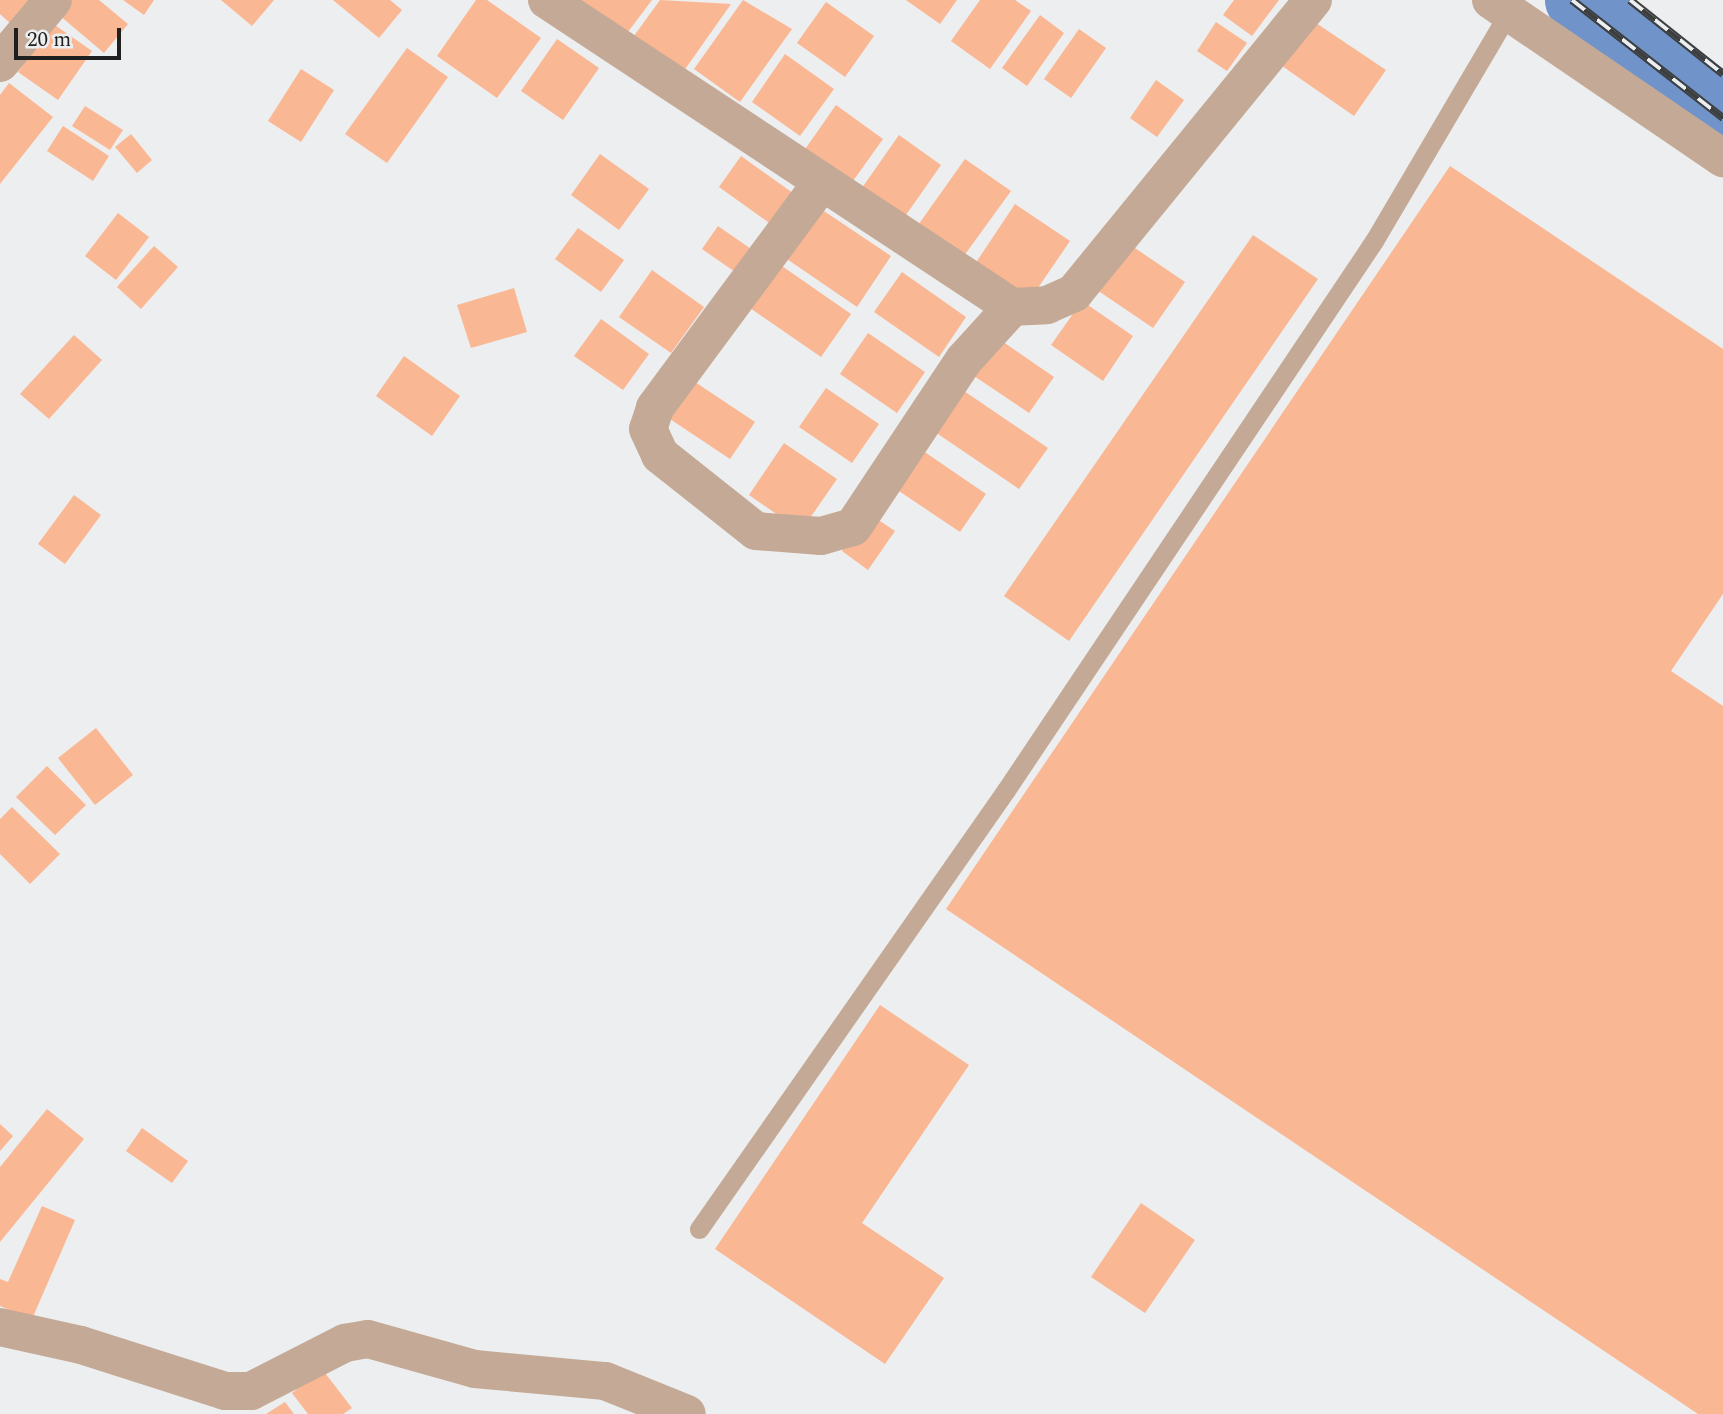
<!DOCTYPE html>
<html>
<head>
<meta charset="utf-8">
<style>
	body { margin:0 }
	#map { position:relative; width:1723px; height:1414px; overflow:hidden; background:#edeeef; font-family:Spectral,serif }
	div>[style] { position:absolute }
	.river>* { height:63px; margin:-31.5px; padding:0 31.5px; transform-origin:31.5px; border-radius:31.5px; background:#7093ca }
	.building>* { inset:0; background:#fab793 }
	.service>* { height:19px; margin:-9.5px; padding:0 9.5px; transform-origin:9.5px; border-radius:9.5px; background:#c4aa96 }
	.minor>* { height:38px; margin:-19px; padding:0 19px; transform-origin:19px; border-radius:19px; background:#c4aa96 }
	.rail>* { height:8px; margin-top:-4px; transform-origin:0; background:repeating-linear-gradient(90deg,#edeeef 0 16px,#3d3e3e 0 32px); box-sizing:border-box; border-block:2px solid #3d3e3e }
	span { translate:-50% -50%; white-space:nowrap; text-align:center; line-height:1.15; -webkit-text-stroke:7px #edeeef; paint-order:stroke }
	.scale { position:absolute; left:14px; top:28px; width:107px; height:32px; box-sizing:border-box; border:4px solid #1e1f1f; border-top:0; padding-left:9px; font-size:21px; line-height:24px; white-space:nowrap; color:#1e1f1f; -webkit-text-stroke:5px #edeeef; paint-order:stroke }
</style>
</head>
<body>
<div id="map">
	<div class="river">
		<i style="left:1576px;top:0;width:182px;rotate:36.3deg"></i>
	</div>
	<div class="building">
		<i style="clip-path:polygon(0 0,34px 0,12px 25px,0 14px)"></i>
		<i style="clip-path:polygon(72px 0,99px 0,128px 24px,104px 53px,59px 15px)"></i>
		<i style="clip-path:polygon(123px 0,154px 0,144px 15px)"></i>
		<i style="clip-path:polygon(221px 0,274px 0,252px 26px)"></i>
		<i style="clip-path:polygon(333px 0,390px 0,402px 10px,379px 38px)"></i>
		<i style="clip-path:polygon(476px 0,487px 0,541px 38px,497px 98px,437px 56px)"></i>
		<i style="clip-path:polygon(574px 0,652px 0,625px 36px)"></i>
		<i style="clip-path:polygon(660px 0,731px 4px,681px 75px,631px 40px)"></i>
		<i style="clip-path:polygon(743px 0,792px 29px,740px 102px,694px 69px)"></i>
		<i style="clip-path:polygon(906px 0,957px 0,940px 24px)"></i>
		<i style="clip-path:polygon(980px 0,1015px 0,1031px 11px,990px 69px,951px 41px)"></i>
		<i style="clip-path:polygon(1234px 0,1279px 0,1252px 36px,1223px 15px)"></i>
		<i style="clip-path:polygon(826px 2px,874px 36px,845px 77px,797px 43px)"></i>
		<i style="clip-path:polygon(1040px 15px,1064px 33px,1027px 86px,1002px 68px)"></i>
		<i style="clip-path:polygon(1313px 21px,1386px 70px,1354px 116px,1282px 66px)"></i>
		<i style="clip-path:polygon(1216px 22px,1247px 43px,1227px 71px,1197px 51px)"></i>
		<i style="clip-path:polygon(52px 23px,92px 51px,58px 100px,18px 72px)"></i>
		<i style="clip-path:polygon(1079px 29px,1106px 48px,1071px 98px,1044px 79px)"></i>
		<i style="clip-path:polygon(557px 39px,599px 68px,563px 120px,521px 91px)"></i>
		<i style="clip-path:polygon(407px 48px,448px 77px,387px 163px,345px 134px)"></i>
		<i style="clip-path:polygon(785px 54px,834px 89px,800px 136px,752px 102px)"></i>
		<i style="clip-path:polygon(301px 69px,334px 90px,301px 142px,268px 121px)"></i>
		<i style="clip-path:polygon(1156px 80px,1184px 100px,1157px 137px,1130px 118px)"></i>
		<i style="clip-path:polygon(9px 83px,53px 117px,0 184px,0 95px)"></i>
		<i style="clip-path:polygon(836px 105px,883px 139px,848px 188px,801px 155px)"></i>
		<i style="clip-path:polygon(85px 106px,123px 130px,110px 150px,72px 126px)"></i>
		<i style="clip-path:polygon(63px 126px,109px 156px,93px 181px,47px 151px)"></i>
		<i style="clip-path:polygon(131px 134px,152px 160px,137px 173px,115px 147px)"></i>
		<i style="clip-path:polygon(899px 135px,941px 165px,899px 225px,857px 195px)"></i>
		<i style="clip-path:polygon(600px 154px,649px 189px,619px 230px,571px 195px)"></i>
		<i style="clip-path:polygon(741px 156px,797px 196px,775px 227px,719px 187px)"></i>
		<i style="clip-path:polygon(965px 159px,1011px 191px,961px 260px,916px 228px)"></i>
		<i style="clip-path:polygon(1450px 166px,1723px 349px,1723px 594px,1671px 671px,1723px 706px,1723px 1414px,1698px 1414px,946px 909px)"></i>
		<i style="clip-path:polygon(1015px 204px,1070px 241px,1029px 301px,975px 264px)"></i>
		<i style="clip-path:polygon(818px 207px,891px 256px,857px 307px,784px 257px)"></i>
		<i style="clip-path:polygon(118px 213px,149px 237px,116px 280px,85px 256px)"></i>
		<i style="clip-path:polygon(718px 226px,754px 251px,738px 274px,702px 249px)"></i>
		<i style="clip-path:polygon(578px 228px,624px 260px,601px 292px,555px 259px)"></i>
		<i style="clip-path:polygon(1253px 235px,1318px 279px,1069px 641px,1004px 596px)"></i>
		<i style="clip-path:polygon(1129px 244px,1185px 282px,1153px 328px,1097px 290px)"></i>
		<i style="clip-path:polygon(154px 246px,178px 267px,141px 309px,117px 287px)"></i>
		<i style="clip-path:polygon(779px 264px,851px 314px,821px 357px,750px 308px)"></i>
		<i style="clip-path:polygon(652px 270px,704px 307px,671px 353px,619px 317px)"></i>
		<i style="clip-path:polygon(902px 272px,966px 317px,939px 357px,874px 312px)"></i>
		<i style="clip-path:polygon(514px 288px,527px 332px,471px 348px,457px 305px)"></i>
		<i style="clip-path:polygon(1082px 301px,1133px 336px,1103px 381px,1051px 345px)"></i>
		<i style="clip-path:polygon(601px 319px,649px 354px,623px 390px,574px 356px)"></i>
		<i style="clip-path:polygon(868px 333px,925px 372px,897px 413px,840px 374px)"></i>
		<i style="clip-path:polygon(74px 335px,102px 360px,49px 419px,20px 394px)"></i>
		<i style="clip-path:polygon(996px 337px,1054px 377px,1029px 413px,971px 374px)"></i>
		<i style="clip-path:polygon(404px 356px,460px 396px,432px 436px,376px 396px)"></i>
		<i style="clip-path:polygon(692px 380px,755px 422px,730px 459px,667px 417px)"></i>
		<i style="clip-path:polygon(826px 388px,879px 424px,852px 463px,799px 427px)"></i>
		<i style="clip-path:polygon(964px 391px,1048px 448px,1019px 489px,935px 432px)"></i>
		<i style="clip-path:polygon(784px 443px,837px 479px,801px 531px,749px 495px)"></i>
		<i style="clip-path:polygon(916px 446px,986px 494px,960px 532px,890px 485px)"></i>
		<i style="clip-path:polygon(74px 495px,101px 515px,65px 564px,38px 544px)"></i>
		<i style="clip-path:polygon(868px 513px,895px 531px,868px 570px,842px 551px)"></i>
		<i style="clip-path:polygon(96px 728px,133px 775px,95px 805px,58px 758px)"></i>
		<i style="clip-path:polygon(47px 766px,86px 805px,55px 835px,16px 797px)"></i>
		<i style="clip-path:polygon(12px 807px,60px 854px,30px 884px,0 854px,0 819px)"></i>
		<i style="clip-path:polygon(880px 1005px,969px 1065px,862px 1223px,944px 1278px,885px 1364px,715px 1249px)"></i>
		<i style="clip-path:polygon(47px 1109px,84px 1139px,0 1242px,0 1167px)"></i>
		<i style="clip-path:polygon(0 1124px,13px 1136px,0 1151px)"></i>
		<i style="clip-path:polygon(142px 1128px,188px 1161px,172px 1183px,126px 1151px)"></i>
		<i style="clip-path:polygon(1141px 1203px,1195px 1240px,1145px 1313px,1091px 1277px)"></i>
		<i style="clip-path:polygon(42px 1206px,75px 1220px,32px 1319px,0 1306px,0 1279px,8px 1282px)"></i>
		<i style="clip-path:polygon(322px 1369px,352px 1408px,343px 1414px,308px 1414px,292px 1393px)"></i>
		<i style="clip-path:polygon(285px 1402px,294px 1414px,266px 1414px)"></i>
	</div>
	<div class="service">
		<i style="left:699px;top:1229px;width:536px;rotate:-55.03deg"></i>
		<i style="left:1006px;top:790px;width:661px;rotate:-56.17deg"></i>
		<i style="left:1374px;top:241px;width:266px;rotate:-59.5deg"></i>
	</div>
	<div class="minor">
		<i style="left:547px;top:0;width:557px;rotate:33.43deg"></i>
		<i style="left:1012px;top:307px;width:35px;rotate:-3deg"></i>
		<i style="left:1047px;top:305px;width:30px;rotate:-24deg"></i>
		<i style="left:1074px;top:293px;width:378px;rotate:-50.8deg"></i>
		<i style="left:1491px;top:0;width:281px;rotate:34.3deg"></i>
		<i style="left:0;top:63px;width:82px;rotate:-49.9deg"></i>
		<i style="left:822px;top:182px;width:281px;rotate:126.5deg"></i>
		<i style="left:655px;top:408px;width:22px;rotate:108deg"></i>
		<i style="left:648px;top:429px;width:29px;rotate:65deg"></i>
		<i style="left:660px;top:455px;width:122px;rotate:38.4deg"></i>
		<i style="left:756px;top:531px;width:65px;rotate:4.4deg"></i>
		<i style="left:821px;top:536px;width:33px;rotate:-16deg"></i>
		<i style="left:853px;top:527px;width:201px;rotate:-56.4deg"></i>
		<i style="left:964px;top:360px;width:72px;rotate:-47.8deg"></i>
		<i style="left:0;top:1327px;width:83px;rotate:12.5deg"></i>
		<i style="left:81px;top:1345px;width:151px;rotate:17.7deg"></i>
		<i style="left:225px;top:1391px;width:26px"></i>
		<i style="left:251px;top:1391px;width:106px;rotate:-27.1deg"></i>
		<i style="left:345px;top:1343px;width:23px;rotate:-10deg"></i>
		<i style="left:368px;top:1339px;width:111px;rotate:15.7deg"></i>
		<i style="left:475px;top:1369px;width:131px;rotate:5.3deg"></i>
		<i style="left:605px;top:1381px;width:88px;rotate:21.9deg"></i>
	</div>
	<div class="rail">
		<i style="left:1572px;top:0;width:192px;rotate:38deg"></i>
		<i style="left:1630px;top:0;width:119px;rotate:38.5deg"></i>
	</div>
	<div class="scale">20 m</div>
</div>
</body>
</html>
